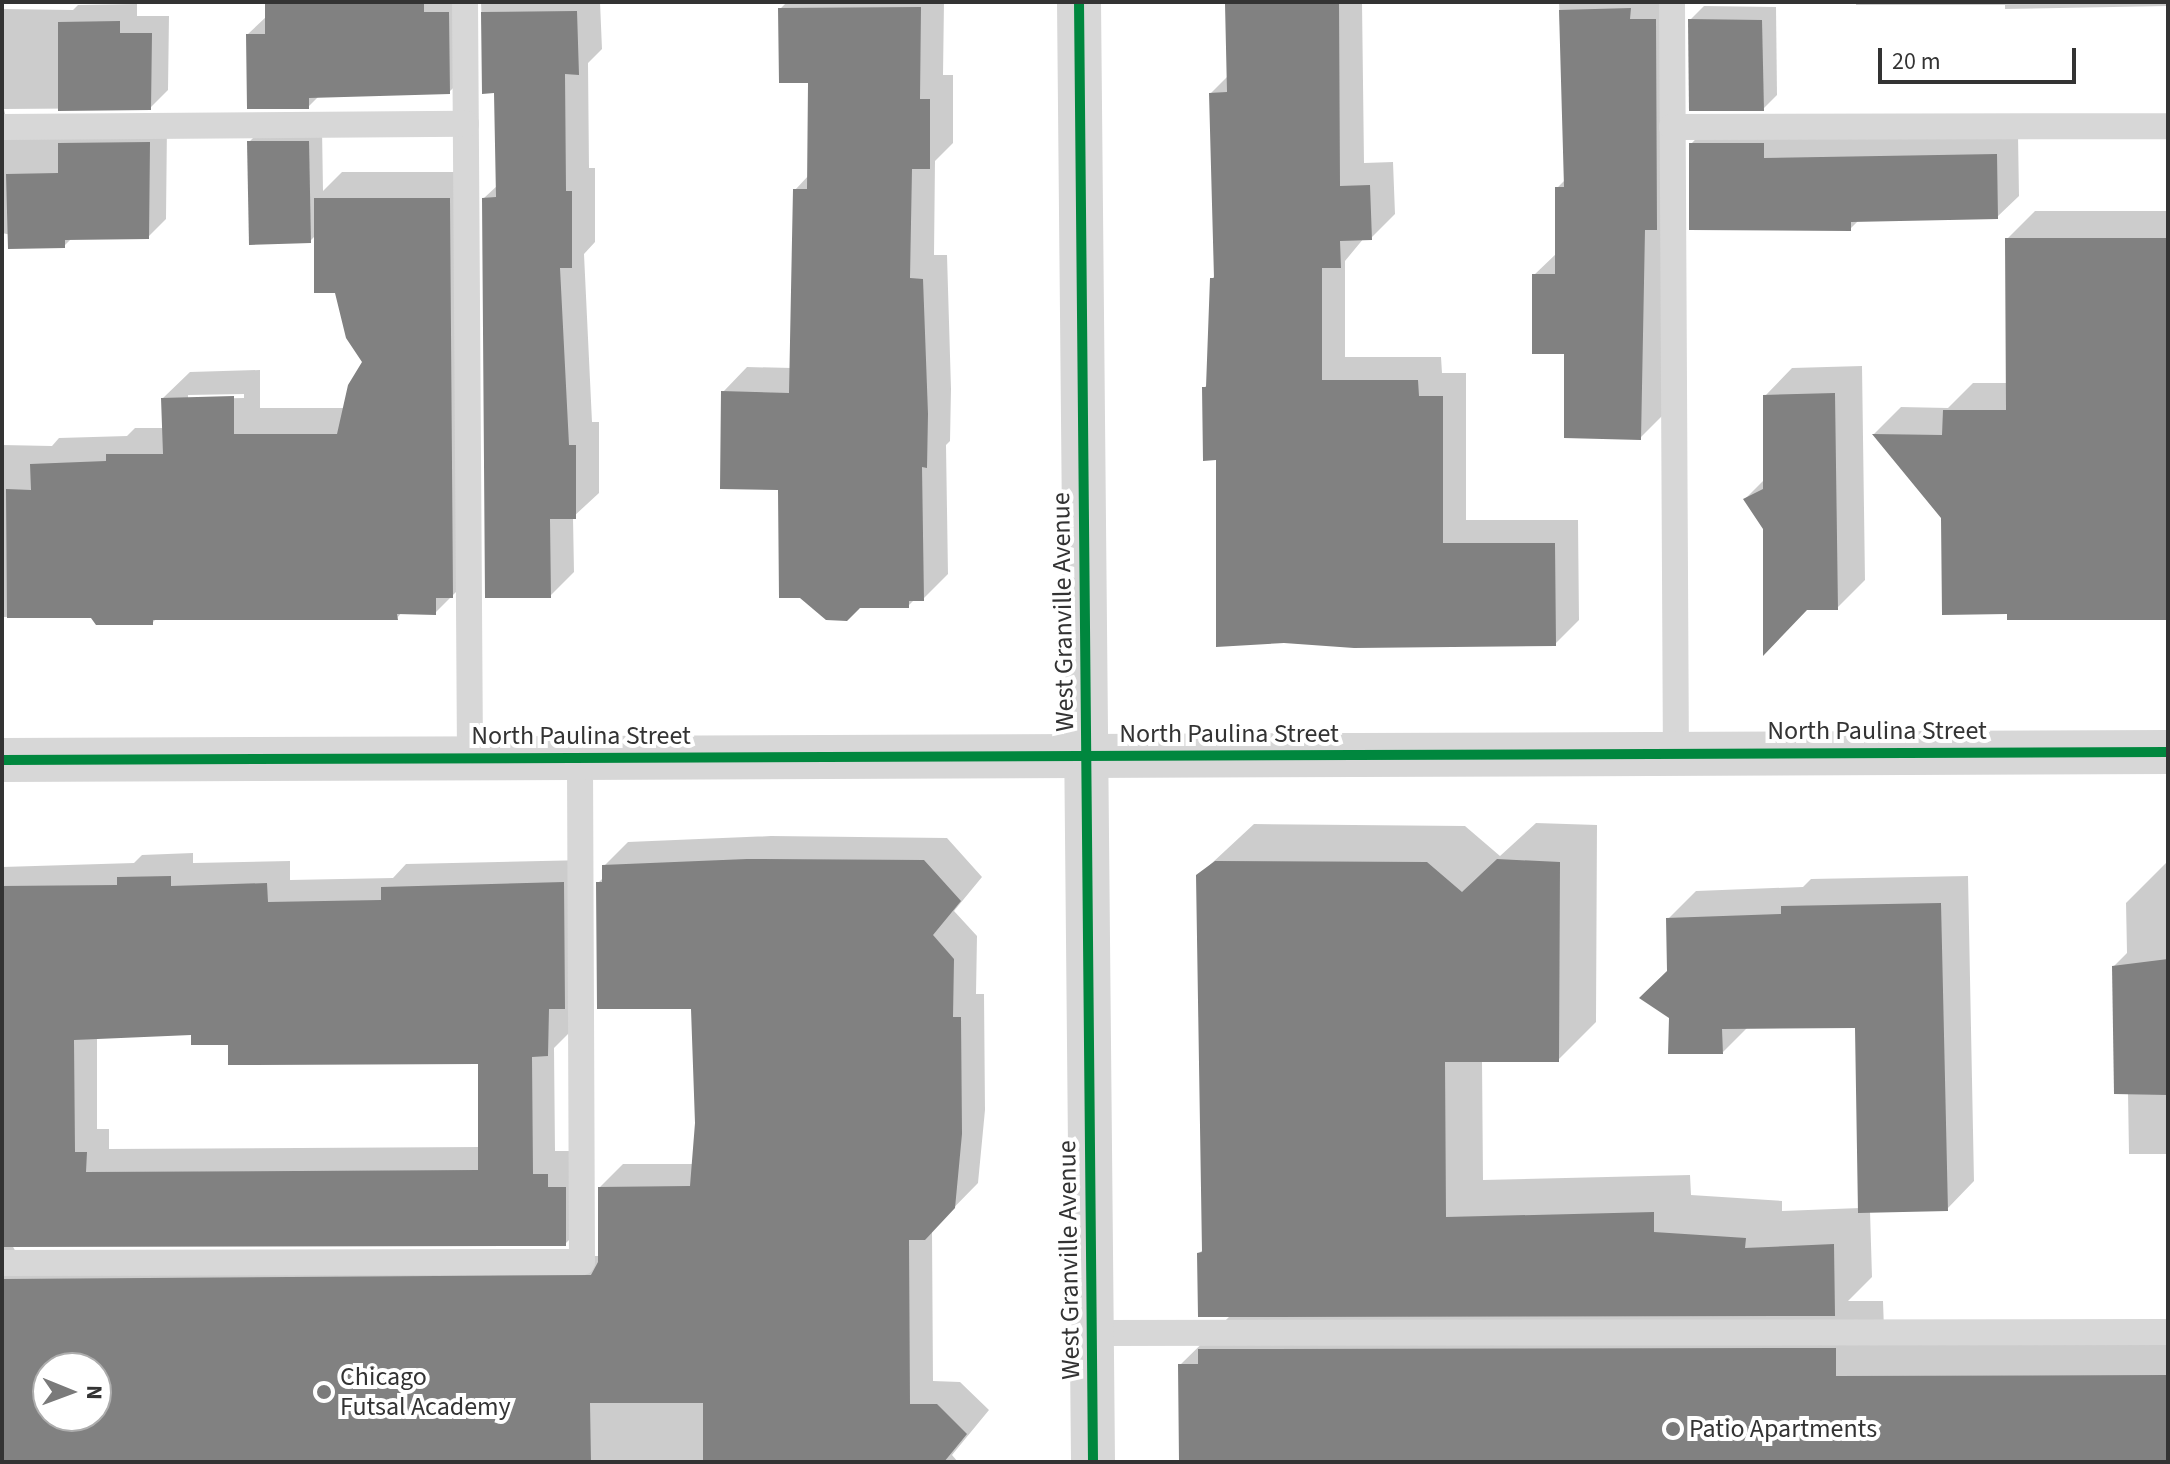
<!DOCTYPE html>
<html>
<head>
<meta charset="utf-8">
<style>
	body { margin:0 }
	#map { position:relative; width:2170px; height:1464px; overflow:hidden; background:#fff; font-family:"Source Sans 3",sans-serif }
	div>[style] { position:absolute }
	.shadow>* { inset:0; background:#0003 }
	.building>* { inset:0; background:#818181 }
	.service>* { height:26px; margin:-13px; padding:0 13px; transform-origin:13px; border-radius:13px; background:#d7d7d7 }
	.minor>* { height:44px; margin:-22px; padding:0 22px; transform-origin:22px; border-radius:22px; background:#d7d7d7 }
	.cycleway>* { height:10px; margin:-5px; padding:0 5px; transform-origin:5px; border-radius:5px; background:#00873e }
	.dots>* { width:22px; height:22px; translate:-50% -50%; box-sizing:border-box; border:4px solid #fff; border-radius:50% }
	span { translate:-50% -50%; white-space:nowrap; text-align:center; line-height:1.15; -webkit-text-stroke:8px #fff; paint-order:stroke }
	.street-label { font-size:26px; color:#333 }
	.poi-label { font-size:26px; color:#333 }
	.left { translate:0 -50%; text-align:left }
	.frame { position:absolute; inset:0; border:4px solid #333; pointer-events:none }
	.north { position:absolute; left:32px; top:1352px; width:80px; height:80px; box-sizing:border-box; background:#fff; border:2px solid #adadad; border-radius:50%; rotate:91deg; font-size:22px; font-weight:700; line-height:32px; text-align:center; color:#333 }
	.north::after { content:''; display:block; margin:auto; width:28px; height:36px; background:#7a7a7a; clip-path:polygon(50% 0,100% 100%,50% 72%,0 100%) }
	.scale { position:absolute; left:1878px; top:48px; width:198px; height:36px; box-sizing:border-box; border:4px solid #333; border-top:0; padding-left:10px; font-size:24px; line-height:28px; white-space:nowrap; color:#333; -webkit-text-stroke:6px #fff; paint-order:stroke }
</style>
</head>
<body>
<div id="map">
	<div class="shadow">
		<i style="clip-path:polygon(267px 2px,473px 2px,473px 69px,449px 92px,319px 96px,308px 107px,248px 34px,267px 16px)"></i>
		<i style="clip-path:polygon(481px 2px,600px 2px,602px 49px,588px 63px,589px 168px,595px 168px,595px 242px,584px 254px,592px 422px,599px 422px,599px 493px,573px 517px,574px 572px,550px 596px,484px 198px,498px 185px,496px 91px,484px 92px)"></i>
		<i style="clip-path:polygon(787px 2px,944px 2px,943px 75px,953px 75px,953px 143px,935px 161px,934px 255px,947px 255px,951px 389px,950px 441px,946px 445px,948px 574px,923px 599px,915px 599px,908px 606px,780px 488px,723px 392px,747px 367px,792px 368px,795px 190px,809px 175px,810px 80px,780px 9px)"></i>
		<i style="clip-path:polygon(1227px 2px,1362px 2px,1364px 163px,1393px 162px,1395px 214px,1371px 238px,1364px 238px,1345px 261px,1345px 357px,1441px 357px,1442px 373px,1466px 373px,1466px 520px,1578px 520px,1579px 620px,1555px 644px,1218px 458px,1204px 388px,1208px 384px,1212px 279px,1216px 274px,1211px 93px,1228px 76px)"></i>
		<i style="clip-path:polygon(1559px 2px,1680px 2px,1665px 413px,1640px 438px,1566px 352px,1534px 275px,1557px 253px,1557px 188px,1566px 179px)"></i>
		<i style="clip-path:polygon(1856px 2px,2168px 2px,2168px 6px,2005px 9px,2005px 5px,1856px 5px)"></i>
		<i style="clip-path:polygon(137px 4px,137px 16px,169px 16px,168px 90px,150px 108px,4px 109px,6px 118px,167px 125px,166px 219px,148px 237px,73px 237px,64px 246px,2px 233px,2px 9px,73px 10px,78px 5px)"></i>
		<i style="clip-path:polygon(1704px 6px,1776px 7px,1777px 95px,1763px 109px,1690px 20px)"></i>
		<i style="clip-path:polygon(1712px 122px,2018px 134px,2019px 196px,1997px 217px,1859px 220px,1850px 229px,1691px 144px)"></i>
		<i style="clip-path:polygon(evenodd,263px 128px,322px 128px,323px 191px,342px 172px,476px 172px,479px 569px,435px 613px,402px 612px,397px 618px,157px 618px,152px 623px,92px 616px,2px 617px,2px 445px,52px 446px,59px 438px,127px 436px,135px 428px,164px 428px,163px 398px,190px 372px,260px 370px,260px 408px,345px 408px,365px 362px,316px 235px,310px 241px,249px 142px,263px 128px,244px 394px,244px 398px,188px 399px,188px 395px,244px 394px)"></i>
		<i style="clip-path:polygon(2035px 211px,2168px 211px,2168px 618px,1943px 517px,1874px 434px,1901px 407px,1948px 408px,1973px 383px,2008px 383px,2007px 239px)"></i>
		<i style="clip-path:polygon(1862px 366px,1865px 580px,1837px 608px,1765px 528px,1745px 499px,1765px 479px,1765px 396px,1792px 368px)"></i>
		<i style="clip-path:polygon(1536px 823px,1597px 825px,1596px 1022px,1558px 1060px,1482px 1060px,1483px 1180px,1690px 1175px,1691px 1195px,1782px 1201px,1782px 1211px,1860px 1208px,1857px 1026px,1748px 1027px,1723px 1052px,1669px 971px,1668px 919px,1696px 891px,1803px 887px,1811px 879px,1968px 876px,1974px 1181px,1947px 1209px,1870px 1211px,1872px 1277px,1848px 1301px,1883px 1301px,1884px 1329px,2168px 1328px,2168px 1462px,1181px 1462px,1180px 1365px,1231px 1315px,1199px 1253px,1204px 1249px,1198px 876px,1254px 824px,1465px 826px,1500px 856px)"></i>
		<i style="clip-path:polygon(evenodd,771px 836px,947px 838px,982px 877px,954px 911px,977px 936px,976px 994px,984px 994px,985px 1110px,978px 1183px,932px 1230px,933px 1381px,960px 1382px,989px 1410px,952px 1455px,958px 1462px,2px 1462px,2px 867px,134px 863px,142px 855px,193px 853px,193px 863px,290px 861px,290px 880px,393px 878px,406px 864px,587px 860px,571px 1031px,554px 1048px,555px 1151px,570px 1151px,588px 1221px,565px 1244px,12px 1245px,17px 1254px,26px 1257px,600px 1256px,600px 1187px,623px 1164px,694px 1164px,697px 1123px,693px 1007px,598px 883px,604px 877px,604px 866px,628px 842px,771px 836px,193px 1032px,230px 1043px,480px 1062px,480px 1147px,109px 1149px,109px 1129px,97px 1129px,97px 1037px,193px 1032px,771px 836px,48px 1368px,96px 1368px,96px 1416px,48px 1416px,48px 1368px)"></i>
		<i style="clip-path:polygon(2168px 861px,2168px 1154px,2129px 1154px,2128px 1093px,2114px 966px,2127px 953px,2126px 903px)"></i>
	</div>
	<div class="building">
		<i style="clip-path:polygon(265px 2px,424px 2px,424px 12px,449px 12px,450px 94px,309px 98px,309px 109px,247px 109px,246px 34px,265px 34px)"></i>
		<i style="clip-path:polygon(1339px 2px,1340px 186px,1370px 185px,1372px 240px,1340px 241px,1341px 268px,1322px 268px,1322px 380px,1418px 380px,1419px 396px,1443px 396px,1443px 543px,1555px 543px,1556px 646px,1354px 648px,1284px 643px,1216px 647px,1216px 460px,1203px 461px,1202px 387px,1206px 387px,1210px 278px,1214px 278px,1209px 93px,1227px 92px,1225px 4px)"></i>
		<i style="clip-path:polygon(921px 7px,920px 99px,930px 99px,930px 169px,912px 169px,910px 278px,923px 279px,928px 414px,927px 468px,922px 467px,924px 601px,909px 601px,909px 608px,860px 608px,847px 621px,826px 620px,800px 598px,779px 598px,778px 490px,720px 489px,721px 391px,789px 393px,793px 189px,807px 189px,808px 83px,779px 83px,778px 8px)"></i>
		<i style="clip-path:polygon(1631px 8px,1630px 19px,1656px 19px,1657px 230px,1645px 230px,1641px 440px,1564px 438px,1564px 354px,1532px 354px,1532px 274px,1555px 274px,1555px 187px,1564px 187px,1559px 10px)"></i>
		<i style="clip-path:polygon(577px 11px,579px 75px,565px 74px,566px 191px,572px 191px,572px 268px,560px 268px,569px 445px,576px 445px,576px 519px,550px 519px,551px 598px,485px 598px,482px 198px,496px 197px,494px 93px,482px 94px,481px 12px)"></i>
		<i style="clip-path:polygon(1688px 19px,1762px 20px,1764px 111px,1689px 111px)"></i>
		<i style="clip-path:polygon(120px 21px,120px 33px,152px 33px,151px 110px,58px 111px,58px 22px)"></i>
		<i style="clip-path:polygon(247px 141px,309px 141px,311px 243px,249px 245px)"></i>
		<i style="clip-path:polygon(150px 142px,149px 239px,65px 240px,65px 248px,8px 249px,6px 174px,58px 173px,58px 143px)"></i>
		<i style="clip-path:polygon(1689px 143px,1764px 143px,1764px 158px,1997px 154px,1998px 219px,1851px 222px,1851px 231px,1689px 230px)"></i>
		<i style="clip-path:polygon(314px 198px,450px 198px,453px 598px,436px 598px,436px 615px,397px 614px,398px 620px,153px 620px,153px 625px,96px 625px,91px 618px,7px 618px,6px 489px,31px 490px,30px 464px,106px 461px,106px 454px,163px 454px,161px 398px,234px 396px,234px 434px,337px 434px,348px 385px,362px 362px,346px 338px,335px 293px,314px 293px)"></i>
		<i style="clip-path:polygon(2005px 238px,2168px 238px,2168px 620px,2007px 620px,2007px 614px,1942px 615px,1941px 518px,1872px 434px,1942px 435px,1943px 410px,2006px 410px)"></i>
		<i style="clip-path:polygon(1835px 393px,1838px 610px,1807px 610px,1763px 656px,1763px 529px,1743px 499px,1763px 489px,1763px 395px)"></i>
		<i style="clip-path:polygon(evenodd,747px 859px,924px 860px,961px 901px,933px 935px,954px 959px,953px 1017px,961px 1017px,962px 1134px,955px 1208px,925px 1240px,909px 1240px,910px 1404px,937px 1404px,967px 1434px,944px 1462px,703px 1462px,703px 1403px,590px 1403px,591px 1462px,2px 1462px,2px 1279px,591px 1275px,598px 1262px,598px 1187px,690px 1186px,695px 1123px,691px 1009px,597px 1009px,596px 882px,602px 882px,602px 865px,747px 859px,48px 1368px,96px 1368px,96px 1416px,48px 1416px,48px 1368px)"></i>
		<i style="clip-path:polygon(1497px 859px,1560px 862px,1559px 1062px,1445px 1062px,1446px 1217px,1654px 1212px,1654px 1232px,1746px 1238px,1745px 1248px,1834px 1244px,1835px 1316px,1198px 1317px,1197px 1253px,1202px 1252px,1196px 875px,1215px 861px,1427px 862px,1462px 892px)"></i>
		<i style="clip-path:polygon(evenodd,171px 876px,171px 886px,267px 883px,268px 902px,381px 900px,381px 887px,564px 882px,565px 1009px,549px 1009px,548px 1056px,532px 1057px,533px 1174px,548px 1174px,548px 1187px,566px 1187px,566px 1246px,2px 1247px,2px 886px,117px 885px,117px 877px,171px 876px,191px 1035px,191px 1045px,228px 1045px,228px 1065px,478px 1064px,478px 1170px,86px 1172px,87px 1152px,75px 1152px,74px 1040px,191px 1035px)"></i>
		<i style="clip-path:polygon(1941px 903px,1948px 1211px,1858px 1213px,1855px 1028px,1722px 1029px,1723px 1054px,1668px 1054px,1669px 1018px,1639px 998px,1667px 971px,1666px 918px,1781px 914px,1781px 906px)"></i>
		<i style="clip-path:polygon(2168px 959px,2168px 1095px,2114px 1094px,2112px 966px)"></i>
		<i style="clip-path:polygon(1836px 1348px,1836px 1376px,2168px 1375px,2168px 1462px,1179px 1462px,1178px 1364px,1198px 1364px,1198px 1349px)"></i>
	</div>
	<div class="service">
		<i style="left:465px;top:2px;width:757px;rotate:89.62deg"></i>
		<i style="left:1672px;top:2px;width:752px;rotate:89.7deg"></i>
		<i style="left:2px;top:127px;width:464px;rotate:-0.4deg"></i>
		<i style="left:1672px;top:127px;width:496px;rotate:-0.1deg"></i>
		<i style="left:2px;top:1263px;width:580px;rotate:-0.1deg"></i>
		<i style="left:582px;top:1262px;width:503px;rotate:-90.23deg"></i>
		<i style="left:1092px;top:1333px;width:1076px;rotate:-0.05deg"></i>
	</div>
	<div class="minor">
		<i style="left:1079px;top:2px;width:1460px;rotate:89.45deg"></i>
		<i style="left:2px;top:760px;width:2166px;rotate:-0.21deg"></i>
	</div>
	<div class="cycleway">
		<i style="left:1079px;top:2px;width:1460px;rotate:89.45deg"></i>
		<i style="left:2px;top:760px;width:2166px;rotate:-0.21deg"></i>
	</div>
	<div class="dots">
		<i style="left:324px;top:1392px;background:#7a7a7a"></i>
		<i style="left:1673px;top:1429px;background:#7a7a7a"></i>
	</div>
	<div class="street-label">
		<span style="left:1063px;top:612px;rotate:-91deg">West Granville Avenue</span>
		<span style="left:1877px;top:731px">North Paulina Street</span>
		<span style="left:1229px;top:734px">North Paulina Street</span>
		<span style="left:581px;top:736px">North Paulina Street</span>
		<span style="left:1069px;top:1260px;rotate:-91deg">West Granville Avenue</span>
	</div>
	<div class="poi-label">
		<span class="left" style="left:340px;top:1392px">Chicago<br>Futsal Academy</span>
		<span class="left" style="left:1689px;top:1429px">Patio Apartments</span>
	</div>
	<div class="frame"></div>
	<div class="north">N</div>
	<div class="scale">20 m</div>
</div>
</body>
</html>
